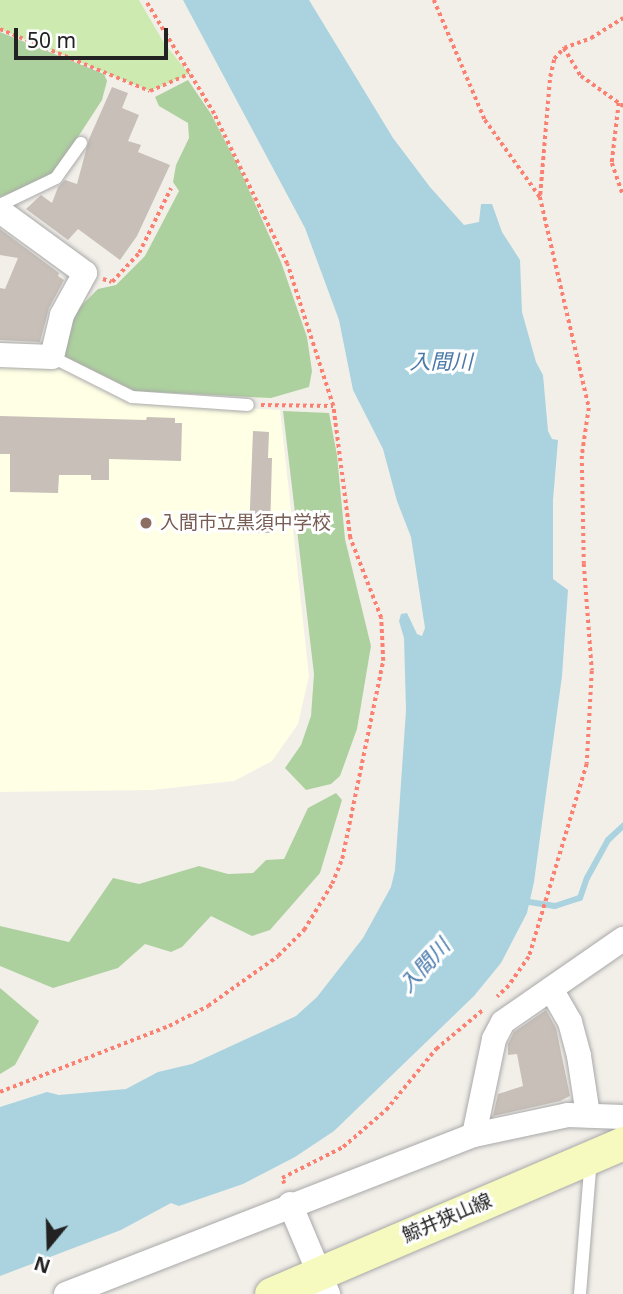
<!DOCTYPE html>
<html>
<head>
<meta charset="utf-8">
<style>
	body { margin:0 }
	#map { position:relative; width:623px; height:1294px; overflow:hidden; background:#f2efe9; font-family:"Noto Sans","Noto Sans JP",sans-serif }
	div>[style] { position:absolute }
	.education>* { inset:0; background:#ffffe5 }
	.grass>* { inset:0; background:#cdebb0 }
	.forest>* { inset:0; background:#add19e }
	.water>* { inset:0; background:#aad3df }
	.stream>* { height:6px; margin:-3px; padding:0 3px; transform-origin:3px; border-radius:3px; background:#aad3df }
	.building>* { inset:0; background:#c7bfb8 }
	.path>* { height:3.5px; margin-top:-1.75px; transform-origin:0; background:repeating-linear-gradient(90deg,#fa8072 0 3.5px,transparent 0 7px) }
	.roads { filter:drop-shadow(0 0 2px #a9a9a9) drop-shadow(0 0 2px #a9a9a9) }
	.lane>* { height:12px; margin:-6px; padding:0 6px; transform-origin:6px; border-radius:6px; background:#fff }
	.street>* { height:24px; margin:-12px; padding:0 12px; transform-origin:12px; border-radius:12px; background:#fff }
	.secondary>* { height:33px; margin:-16.5px; padding:0 16.5px; transform-origin:16.5px; border-radius:16.5px; background:#f7fabf }
	.dots>* { width:19px; height:19px; translate:-50% -50%; box-sizing:border-box; border:4px solid #fff; border-radius:50% }
	span { translate:-50% -50%; white-space:nowrap; text-align:center; line-height:1.15; -webkit-text-stroke:6px #fff; paint-order:stroke }
	.education-label { font-size:19px; color:#785e54 }
	.left { translate:0 -50%; text-align:left }
	.street-label { font-size:19px; color:#222 }
	.water-label { font-size:21px; color:#4a7aab; font-style:italic }
	.north { position:absolute; left:14px; top:1210px; width:70px; height:70px; -webkit-text-stroke:5px #fff; paint-order:stroke; rotate:199deg; font-size:19px; font-weight:700; line-height:28px; text-align:center; color:#222 }
	.north::after { content:''; display:block; margin:auto; width:24px; height:32px; background:#222; clip-path:polygon(50% 0,100% 100%,50% 72%,0 100%) }
	.scale { position:absolute; left:14px; top:28px; width:154px; height:32px; box-sizing:border-box; border:4px solid #222; border-top:0; padding-left:9px; font-size:21px; line-height:24px; white-space:nowrap; color:#222; -webkit-text-stroke:5px #fff; paint-order:stroke }
</style>
</head>
<body>
<div id="map">
	<div class="education">
		<i style="clip-path:polygon(0 362px,55px 365px,131px 403px,280px 410px,309px 676px,298px 724px,272px 761px,234px 781px,152px 790px,0 792px)"></i>
	</div>
	<div class="grass">
		<i style="clip-path:polygon(0 0,139px 0,164px 43px,189px 74px,150px 91px,0 29px)"></i>
	</div>
	<div class="forest">
		<i style="clip-path:polygon(0 32px,104px 74px,107px 81px,102px 100px,52px 177px,0 197px)"></i>
		<i style="clip-path:polygon(188px 80px,211px 114px,239px 168px,281px 262px,307px 337px,312px 371px,309px 387px,271px 398px,135px 391px,60px 354px,69px 318px,98px 289px,116px 285px,145px 256px,179px 191px,173px 182px,176px 165px,189px 138px,188px 123px,159px 106px,155px 97px)"></i>
		<i style="clip-path:polygon(283px 411px,329px 413px,337px 455px,345px 539px,371px 646px,357px 729px,340px 776px,331px 784px,306px 790px,285px 768px,301px 745px,311px 716px,314px 674px)"></i>
		<i style="clip-path:polygon(336px 793px,342px 800px,320px 873px,270px 930px,252px 936px,211px 916px,182px 947px,171px 952px,145px 944px,118px 968px,53px 988px,0 966px,0 926px,69px 942px,113px 878px,139px 884px,199px 866px,228px 874px,253px 873px,266px 860px,284px 859px,308px 808px)"></i>
		<i style="clip-path:polygon(0 988px,39px 1021px,15px 1065px,0 1074px)"></i>
	</div>
	<div class="water">
		<i style="clip-path:polygon(183px 0,309px 0,393px 138px,430px 187px,464px 225px,479px 222px,481px 204px,492px 204px,502px 232px,520px 260px,522px 312px,536px 362px,543px 375px,548px 431px,552px 439px,558px 440px,553px 500px,553px 579px,568px 590px,562px 676px,534px 882px,527px 913px,501px 963px,474px 996px,334px 1131px,295px 1157px,243px 1184px,179px 1206px,171px 1203px,121px 1230px,0 1276px,0 1107px,47px 1092px,59px 1095px,126px 1089px,158px 1072px,192px 1064px,296px 1016px,317px 997px,363px 938px,391px 887px,395px 870px,406px 710px,404px 638px,399px 621px,401px 614px,407px 613px,417px 634px,422px 636px,425px 628px,411px 537px,397px 501px,383px 449px,353px 390px,339px 320px,305px 228px)"></i>
	</div>
	<div class="stream">
		<i style="left:523px;top:901px;width:32px;rotate:9deg"></i>
		<i style="left:555px;top:906px;width:26px;rotate:-18deg"></i>
		<i style="left:580px;top:898px;width:21px;rotate:-71deg"></i>
		<i style="left:587px;top:878px;width:43px;rotate:-61.1deg"></i>
		<i style="left:608px;top:840px;width:21px;rotate:-43deg"></i>
	</div>
	<div class="building">
		<i style="clip-path:polygon(112px 87px,128px 93px,122px 108px,139px 115px,128px 141px,141px 145px,138px 152px,170px 165px,137px 236px,120px 260px,78px 229px,68px 240px,26px 209px,41px 195px,52px 203px,58px 187px,65px 180px,77px 184px,89px 139px)"></i>
		<i style="clip-path:polygon(0 229px,59px 273px,58px 276px,64px 280px,49px 308px,40px 342px,0 340px,0 288px,5px 289px,18px 258px,0 255px)"></i>
		<i style="clip-path:polygon(0 416px,146px 420px,147px 417px,175px 418px,175px 423px,182px 423px,181px 461px,109px 459px,109px 480px,91px 480px,91px 475px,59px 475px,58px 493px,10px 492px,10px 454px,0 454px)"></i>
		<i style="clip-path:polygon(253px 431px,269px 432px,268px 458px,272px 458px,270px 533px,249px 533px)"></i>
		<i style="clip-path:polygon(546px 1010px,556px 1028px,570px 1096px,560px 1101px,493px 1116px,498px 1094px,523px 1086px,517px 1054px,508px 1055px,508px 1044px,514px 1032px)"></i>
	</div>
	<div class="path">
		<i style="left:434px;top:0;width:130px;rotate:67deg"></i>
		<i style="left:485px;top:120px;width:95px;rotate:54.5deg"></i>
		<i style="left:540px;top:197px;width:217px;rotate:76.9deg"></i>
		<i style="left:589px;top:408px;width:49px;rotate:98.3deg"></i>
		<i style="left:582px;top:456px;width:108px;rotate:88.9deg"></i>
		<i style="left:584px;top:564px;width:107px;rotate:85.7deg"></i>
		<i style="left:592px;top:671px;width:93px;rotate:93.1deg"></i>
		<i style="left:587px;top:764px;width:202px;rotate:106.7deg"></i>
		<i style="left:529px;top:957px;width:35px;rotate:125deg"></i>
		<i style="left:509px;top:986px;width:16px;rotate:137deg"></i>
		<i style="left:0;top:29px;width:162px;rotate:22.5deg"></i>
		<i style="left:150px;top:91px;width:43px;rotate:-23.6deg"></i>
		<i style="left:564px;top:48px;width:33px;rotate:59deg"></i>
		<i style="left:581px;top:76px;width:52px;rotate:35.5deg"></i>
		<i style="left:619px;top:103px;width:60px;rotate:96.7deg"></i>
		<i style="left:612px;top:163px;width:34px;rotate:71deg"></i>
		<i style="left:540px;top:195px;width:118px;rotate:-85.2deg"></i>
		<i style="left:550px;top:77px;width:18px;rotate:-77deg"></i>
		<i style="left:554px;top:59px;width:15px;rotate:-48deg"></i>
		<i style="left:564px;top:48px;width:29px;rotate:-20deg"></i>
		<i style="left:591px;top:38px;width:38px;rotate:-32deg"></i>
		<i style="left:103px;top:279px;width:9px;rotate:18deg"></i>
		<i style="left:112px;top:282px;width:40px;rotate:-47deg"></i>
		<i style="left:139px;top:253px;width:72px;rotate:-63.8deg"></i>
		<i style="left:261px;top:405px;width:72px;rotate:0.8deg"></i>
		<i style="left:0;top:1092px;width:181px;rotate:-21.3deg"></i>
		<i style="left:169px;top:1026px;width:44px;rotate:-27.1deg"></i>
		<i style="left:208px;top:1006px;width:86px;rotate:-35.5deg"></i>
		<i style="left:278px;top:956px;width:37px;rotate:-45deg"></i>
		<i style="left:304px;top:930px;width:54px;rotate:-58.7deg"></i>
		<i style="left:332px;top:884px;width:27px;rotate:-68deg"></i>
		<i style="left:342px;top:859px;width:202px;rotate:-78.3deg"></i>
		<i style="left:383px;top:661px;width:43px;rotate:-92.7deg"></i>
		<i style="left:381px;top:618px;width:86px;rotate:-111.2deg"></i>
		<i style="left:350px;top:538px;width:133px;rotate:-97.3deg"></i>
		<i style="left:333px;top:406px;width:149px;rotate:-107.9deg"></i>
		<i style="left:287px;top:264px;width:167px;rotate:-116deg"></i>
		<i style="left:214px;top:114px;width:133px;rotate:-121.2deg"></i>
		<i style="left:284px;top:1184px;width:6px;rotate:-108deg"></i>
		<i style="left:282px;top:1178px;width:68px;rotate:-26.9deg"></i>
		<i style="left:343px;top:1147px;width:57px;rotate:-40.7deg"></i>
		<i style="left:386px;top:1110px;width:79px;rotate:-50.7deg"></i>
		<i style="left:436px;top:1049px;width:62px;rotate:-39.8deg"></i>
	</div>
	<div class="roads">
		<div class="lane">
			<i style="left:0;top:205px;width:62px;rotate:-25.7deg"></i>
			<i style="left:56px;top:178px;width:43px;rotate:-54.5deg"></i>
			<i style="left:52px;top:357px;width:89px;rotate:26.6deg"></i>
			<i style="left:132px;top:397px;width:116px;rotate:3.9deg"></i>
			<i style="left:580px;top:1294px;width:136px;rotate:-85.4deg"></i>
		</div>
		<div class="street">
			<i style="left:0;top:211px;width:105px;rotate:36.1deg"></i>
			<i style="left:85px;top:273px;width:48px;rotate:118.7deg"></i>
			<i style="left:62px;top:315px;width:43px;rotate:103.4deg"></i>
			<i style="left:52px;top:357px;width:52px;rotate:-177.8deg"></i>
			<i style="left:551px;top:989px;width:38px;rotate:60deg"></i>
			<i style="left:570px;top:1022px;width:35px;rotate:75deg"></i>
			<i style="left:579px;top:1056px;width:60px;rotate:81.3deg"></i>
			<i style="left:474px;top:1135px;width:98px;rotate:-78.2deg"></i>
			<i style="left:494px;top:1039px;width:19px;rotate:-62deg"></i>
			<i style="left:503px;top:1022px;width:146px;rotate:-34.7deg"></i>
			<i style="left:290px;top:1204px;width:98px;rotate:67.1deg"></i>
			<i style="left:66px;top:1294px;width:438px;rotate:-21.3deg"></i>
			<i style="left:474px;top:1135px;width:96px;rotate:-12deg"></i>
			<i style="left:568px;top:1115px;width:55px;rotate:2.1deg"></i>
		</div>
		<div class="secondary">
			<i style="left:271px;top:1294px;width:383px;rotate:-23.2deg"></i>
		</div>
	</div>
	<div class="dots">
		<i style="left:146px;top:523px;background:#8d6e63"></i>
	</div>
	<div class="education-label">
		<span class="left" style="left:160px;top:523px">入間市立黒須中学校</span>
	</div>
	<div class="street-label">
		<span style="left:447px;top:1218px;rotate:-23deg">鯨井狭山線</span>
	</div>
	<div class="water-label">
		<span style="left:441px;top:361px">入間川</span>
		<span style="left:424px;top:965px;rotate:-48deg">入間川</span>
	</div>
	<div class="north">N</div>
	<div class="scale">50 m</div>
</div>
</body>
</html>
